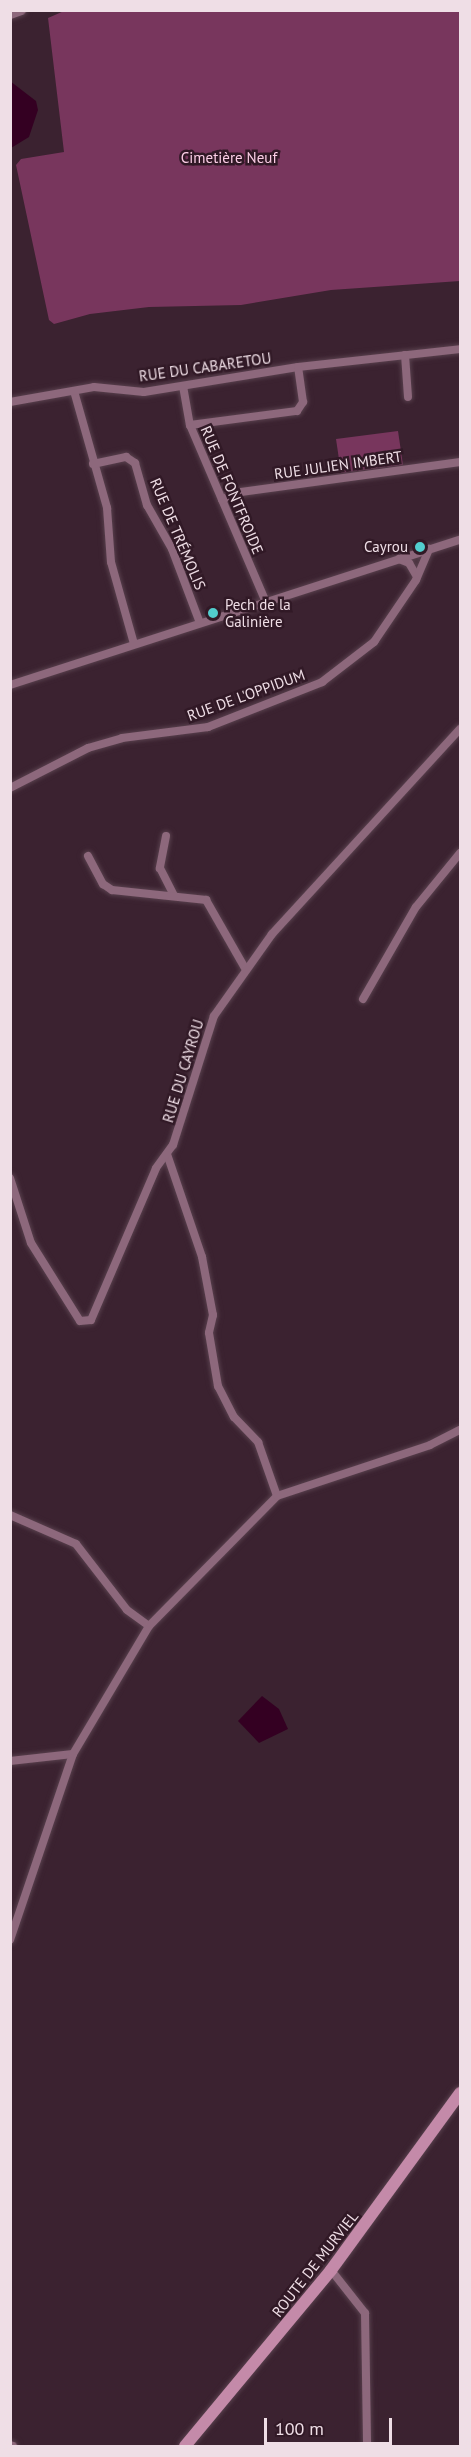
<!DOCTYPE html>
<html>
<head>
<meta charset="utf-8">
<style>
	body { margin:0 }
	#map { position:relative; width:471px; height:2457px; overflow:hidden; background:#3b2230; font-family:"PT Sans",sans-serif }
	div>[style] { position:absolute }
	.green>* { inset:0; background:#78365d }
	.water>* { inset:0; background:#340022 }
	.roads { filter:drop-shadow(0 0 2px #58404d) drop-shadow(0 0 2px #58404d) }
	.minor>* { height:8px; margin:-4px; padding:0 4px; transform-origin:4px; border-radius:4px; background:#8d687c }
	.tertiary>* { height:10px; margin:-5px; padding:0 5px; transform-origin:5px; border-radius:5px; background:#8d687c }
	.secondary>* { height:12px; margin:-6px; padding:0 6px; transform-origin:6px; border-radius:6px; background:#c48aa9 }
	.dots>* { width:16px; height:16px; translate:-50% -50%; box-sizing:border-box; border:3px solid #311926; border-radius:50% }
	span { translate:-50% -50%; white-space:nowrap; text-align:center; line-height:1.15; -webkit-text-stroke:5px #311926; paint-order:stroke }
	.park-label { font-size:15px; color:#fccee6 }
	.street-label { font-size:15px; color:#efdee6 }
	.poi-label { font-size:15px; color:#efdee6 }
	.right { translate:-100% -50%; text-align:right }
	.left { translate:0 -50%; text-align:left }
	.frame { position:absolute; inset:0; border:12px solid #efdee6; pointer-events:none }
	.scale { position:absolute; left:264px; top:2418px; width:128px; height:27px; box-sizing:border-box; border:3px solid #efdee6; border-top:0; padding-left:8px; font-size:18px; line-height:21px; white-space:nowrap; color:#efdee6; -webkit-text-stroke:4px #311926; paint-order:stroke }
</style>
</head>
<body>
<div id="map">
	<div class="green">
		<i style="clip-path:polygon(64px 11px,460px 11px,460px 281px,331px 290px,241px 305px,149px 307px,90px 314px,54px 324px,49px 320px,16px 165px,21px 159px,64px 152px,48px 18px)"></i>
		<i style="clip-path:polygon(398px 431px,403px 465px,341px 473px,336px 439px)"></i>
	</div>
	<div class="water">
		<i style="clip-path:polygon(10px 81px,36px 101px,38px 110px,29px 137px,11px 148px)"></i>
		<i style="clip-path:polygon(262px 1696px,279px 1709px,288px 1729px,259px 1743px,238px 1721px)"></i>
	</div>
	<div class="roads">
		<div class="minor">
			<i style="left:405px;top:355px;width:42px;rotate:85.9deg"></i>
			<i style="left:183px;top:386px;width:40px;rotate:80deg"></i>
			<i style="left:190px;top:425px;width:193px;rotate:66.8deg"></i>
			<i style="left:74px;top:391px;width:122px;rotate:74.2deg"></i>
			<i style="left:107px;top:508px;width:54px;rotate:85.8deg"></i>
			<i style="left:111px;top:562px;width:85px;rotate:74.3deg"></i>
			<i style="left:10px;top:402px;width:85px;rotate:-10.1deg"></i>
			<i style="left:94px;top:387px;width:50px;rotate:5.7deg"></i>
			<i style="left:144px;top:392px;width:156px;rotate:-9.2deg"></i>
			<i style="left:298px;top:367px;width:163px;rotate:-6.3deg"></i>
			<i style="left:190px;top:425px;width:108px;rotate:-7.5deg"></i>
			<i style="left:297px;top:411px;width:11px;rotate:-56deg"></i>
			<i style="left:303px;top:402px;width:35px;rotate:-98deg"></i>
			<i style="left:93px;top:464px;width:34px;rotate:-12deg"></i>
			<i style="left:126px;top:457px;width:11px;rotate:34deg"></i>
			<i style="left:135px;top:463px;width:44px;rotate:74.1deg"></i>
			<i style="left:147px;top:505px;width:51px;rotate:60.4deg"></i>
			<i style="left:172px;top:549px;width:79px;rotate:69.3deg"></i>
			<i style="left:222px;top:500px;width:14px;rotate:-30deg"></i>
			<i style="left:234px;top:493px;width:228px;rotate:-7.8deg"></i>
			<i style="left:399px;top:559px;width:11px;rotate:22deg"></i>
			<i style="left:409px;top:563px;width:16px;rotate:60deg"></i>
			<i style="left:10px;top:685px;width:473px;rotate:-17.9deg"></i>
			<i style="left:10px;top:788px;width:88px;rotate:-27.1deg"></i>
			<i style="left:88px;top:748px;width:35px;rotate:-16deg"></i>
			<i style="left:122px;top:738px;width:87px;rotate:-7.3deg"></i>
			<i style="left:208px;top:727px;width:123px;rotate:-21.5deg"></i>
			<i style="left:322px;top:682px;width:66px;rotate:-37.6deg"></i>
			<i style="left:374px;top:642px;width:75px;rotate:-55.9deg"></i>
			<i style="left:416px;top:580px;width:34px;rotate:-67deg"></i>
			<i style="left:166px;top:836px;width:33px;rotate:101deg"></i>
			<i style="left:160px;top:868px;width:30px;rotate:63deg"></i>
			<i style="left:88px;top:856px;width:32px;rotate:62deg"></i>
			<i style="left:103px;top:884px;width:11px;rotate:34deg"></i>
			<i style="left:112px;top:890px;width:95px;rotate:6.1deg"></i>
			<i style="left:206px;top:900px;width:78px;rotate:60.2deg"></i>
			<i style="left:363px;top:999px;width:106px;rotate:-60.1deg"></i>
			<i style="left:416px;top:907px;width:70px;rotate:-50.8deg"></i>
			<i style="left:167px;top:1154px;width:109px;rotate:71.2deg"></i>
			<i style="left:202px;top:1257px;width:59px;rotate:79.3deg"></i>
			<i style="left:213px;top:1315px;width:18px;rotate:103deg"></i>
			<i style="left:209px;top:1333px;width:54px;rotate:80.4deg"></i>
			<i style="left:218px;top:1386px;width:35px;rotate:63deg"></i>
			<i style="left:234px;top:1417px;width:35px;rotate:46deg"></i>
			<i style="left:258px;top:1442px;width:57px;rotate:70.6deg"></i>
			<i style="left:10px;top:1178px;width:68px;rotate:72.1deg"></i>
			<i style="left:31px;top:1243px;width:92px;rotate:57.9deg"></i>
			<i style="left:80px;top:1321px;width:11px;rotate:-5deg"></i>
			<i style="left:91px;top:1320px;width:165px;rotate:-66.8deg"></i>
			<i style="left:156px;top:1168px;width:29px;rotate:-54deg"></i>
			<i style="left:173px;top:1145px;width:135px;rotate:-72.4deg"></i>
			<i style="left:214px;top:1016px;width:100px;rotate:-54.7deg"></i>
			<i style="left:272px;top:934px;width:278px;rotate:-47.5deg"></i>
			<i style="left:10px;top:1515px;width:72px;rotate:23.7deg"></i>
			<i style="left:76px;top:1544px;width:83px;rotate:52.3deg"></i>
			<i style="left:127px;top:1610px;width:27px;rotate:36deg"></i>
			<i style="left:10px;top:1761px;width:63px;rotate:-6.3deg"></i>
			<i style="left:10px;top:1940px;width:196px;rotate:-71.3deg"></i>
			<i style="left:73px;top:1754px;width:149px;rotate:-59.3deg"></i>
			<i style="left:149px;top:1626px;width:182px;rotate:-45.4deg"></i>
			<i style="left:277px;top:1496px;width:161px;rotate:-18.4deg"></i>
			<i style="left:430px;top:1445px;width:34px;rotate:-27deg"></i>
			<i style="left:331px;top:2270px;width:55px;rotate:51.7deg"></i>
			<i style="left:365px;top:2313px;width:133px;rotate:89.1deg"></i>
			<i style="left:10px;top:2445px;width:3px;rotate:18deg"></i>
		</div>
		<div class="tertiary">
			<i style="left:10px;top:14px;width:12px;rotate:-20deg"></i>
		</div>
		<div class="secondary">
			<i style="left:185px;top:2446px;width:229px;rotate:-50.3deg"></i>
			<i style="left:331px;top:2270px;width:219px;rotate:-53.9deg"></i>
		</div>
	</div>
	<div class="dots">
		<i style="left:420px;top:547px;background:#52cdce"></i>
		<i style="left:213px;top:613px;background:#52cdce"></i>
	</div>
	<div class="park-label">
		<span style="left:229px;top:158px">Cimetière Neuf</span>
	</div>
	<div class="street-label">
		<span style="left:205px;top:367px;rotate:-8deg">RUE DU CABARETOU</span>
		<span style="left:338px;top:465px;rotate:-8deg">RUE JULIEN IMBERT</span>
		<span style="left:232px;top:490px;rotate:67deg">RUE DE FONTFROIDE</span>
		<span style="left:178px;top:534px;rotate:67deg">RUE DE TRÉMOLIS</span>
		<span style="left:246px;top:695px;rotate:-20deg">RUE DE L'OPPIDUM</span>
		<span style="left:183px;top:1071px;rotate:-73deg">RUE DU CAYROU</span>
		<span style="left:315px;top:2264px;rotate:-52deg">ROUTE DE MURVIEL</span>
	</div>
	<div class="poi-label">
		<span class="right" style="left:408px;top:547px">Cayrou</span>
		<span class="left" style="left:225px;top:613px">Pech de la<br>Galinière</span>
	</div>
	<div class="frame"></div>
	<div class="scale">100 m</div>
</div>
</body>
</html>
